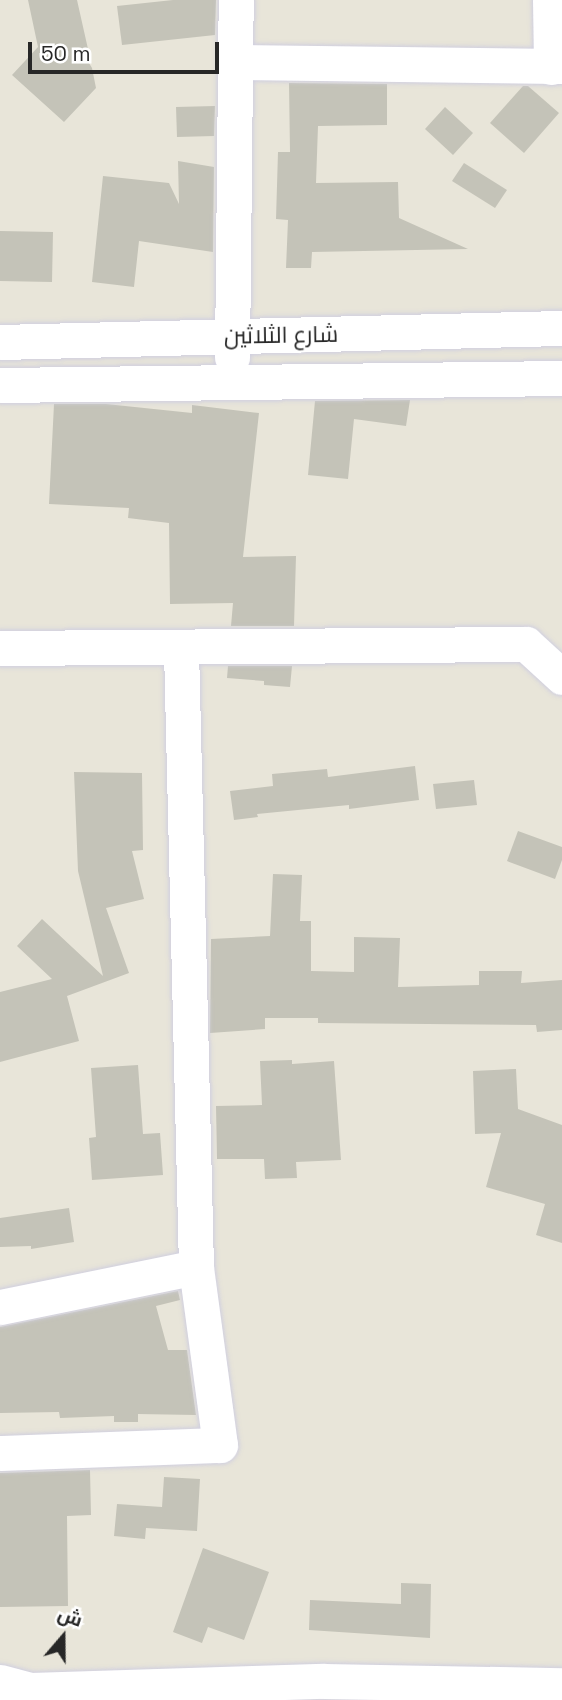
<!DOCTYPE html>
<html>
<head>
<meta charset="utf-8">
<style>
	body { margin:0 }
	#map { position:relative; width:562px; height:1700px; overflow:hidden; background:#e8e5d9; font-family:"Space Grotesk",Cairo,sans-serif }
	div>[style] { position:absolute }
	.building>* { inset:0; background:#c4c3b8 }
	.roads { filter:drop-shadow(0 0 2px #d0cfdf) drop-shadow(0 0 2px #d0cfdf) }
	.minor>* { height:35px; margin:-17.5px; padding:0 17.5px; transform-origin:17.5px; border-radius:17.5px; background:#fff }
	span { translate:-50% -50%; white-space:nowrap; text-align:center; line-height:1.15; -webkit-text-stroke:5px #fff; paint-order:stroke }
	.street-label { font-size:23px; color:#272727 }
	.north { position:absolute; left:28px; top:1602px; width:70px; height:70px; -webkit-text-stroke:5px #fff; paint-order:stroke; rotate:20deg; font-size:19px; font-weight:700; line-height:28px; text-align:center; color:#272727 }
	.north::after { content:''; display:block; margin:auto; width:24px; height:32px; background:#272727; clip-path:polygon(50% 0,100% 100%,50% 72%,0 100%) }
	.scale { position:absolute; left:28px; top:42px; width:191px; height:32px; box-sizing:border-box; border:4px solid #272727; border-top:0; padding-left:9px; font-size:21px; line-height:24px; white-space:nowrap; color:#272727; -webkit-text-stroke:5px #fff; paint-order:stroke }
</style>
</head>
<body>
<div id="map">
	<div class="building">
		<i style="clip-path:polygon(28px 0,77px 0,88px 49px,81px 50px,92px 68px,96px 88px,64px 122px,12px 75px,38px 47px)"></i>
		<i style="clip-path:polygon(173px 0,216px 0,215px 35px,122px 45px,117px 6px)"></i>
		<i style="clip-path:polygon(289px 83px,387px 84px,387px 125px,318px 126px,316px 183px,398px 182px,399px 218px,468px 249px,312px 252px,311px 268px,286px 268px,288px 220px,276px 219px,278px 152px,290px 152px)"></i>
		<i style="clip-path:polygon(523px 86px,528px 86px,559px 113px,524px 153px,490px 123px)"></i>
		<i style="clip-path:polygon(215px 106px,214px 136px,177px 137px,176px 107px)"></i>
		<i style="clip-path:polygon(445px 107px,473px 133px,453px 155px,425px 129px)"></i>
		<i style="clip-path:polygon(178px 161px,214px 167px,213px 252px,139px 241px,134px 287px,92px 282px,103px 176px,169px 183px,179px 204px)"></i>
		<i style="clip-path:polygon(464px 163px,507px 190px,495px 208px,452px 181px)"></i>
		<i style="clip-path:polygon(0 231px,53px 232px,52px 282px,0 281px)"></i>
		<i style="clip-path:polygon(410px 400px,406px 426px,354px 419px,348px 479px,308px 475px,315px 401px)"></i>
		<i style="clip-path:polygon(54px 404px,106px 404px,192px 413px,192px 405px,259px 413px,243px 557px,296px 556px,294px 626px,231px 626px,233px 603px,170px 604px,169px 523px,128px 518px,129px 508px,49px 504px)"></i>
		<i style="clip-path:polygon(228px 666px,292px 666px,290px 687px,264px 685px,264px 681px,227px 678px)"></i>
		<i style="clip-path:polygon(415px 766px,419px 800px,349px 809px,349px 805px,257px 814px,258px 817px,234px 820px,230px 791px,273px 786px,272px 774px,327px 769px,328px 777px)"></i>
		<i style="clip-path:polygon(74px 772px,142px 773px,143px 850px,132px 851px,144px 899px,106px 908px,129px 973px,67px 996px,79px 1041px,0 1062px,0 992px,52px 979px,17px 946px,42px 919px,103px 976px,78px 871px)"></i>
		<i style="clip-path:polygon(474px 780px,477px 805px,436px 809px,433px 784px)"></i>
		<i style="clip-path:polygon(518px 831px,562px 847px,562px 860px,555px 879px,507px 861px)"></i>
		<i style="clip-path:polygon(273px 874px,302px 875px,300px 921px,311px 921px,311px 971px,354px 972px,354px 937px,400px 938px,398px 987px,479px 985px,479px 971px,522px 971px,521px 983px,562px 980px,562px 1030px,537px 1032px,536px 1025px,318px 1023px,318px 1018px,265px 1018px,265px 1029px,210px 1033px,211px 939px,270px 936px)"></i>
		<i style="clip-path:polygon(292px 1060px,292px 1064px,334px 1061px,341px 1160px,296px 1162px,297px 1178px,265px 1179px,264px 1159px,217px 1159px,216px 1106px,262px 1105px,260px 1061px)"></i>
		<i style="clip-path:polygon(138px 1065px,143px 1134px,160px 1133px,163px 1175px,92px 1180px,89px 1138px,96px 1137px,91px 1068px)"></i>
		<i style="clip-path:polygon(516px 1069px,518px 1109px,562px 1125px,562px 1243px,536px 1235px,545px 1204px,486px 1187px,501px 1133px,475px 1134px,473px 1071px)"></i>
		<i style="clip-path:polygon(69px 1208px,74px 1242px,31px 1249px,31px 1246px,0 1247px,0 1218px)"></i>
		<i style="clip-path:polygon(178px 1291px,180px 1300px,156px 1306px,168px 1350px,187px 1350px,196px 1415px,138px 1414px,138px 1422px,114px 1422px,114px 1416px,60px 1418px,59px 1412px,0 1413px,0 1327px)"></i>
		<i style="clip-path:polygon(90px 1470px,91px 1515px,67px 1516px,68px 1606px,0 1607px,0 1473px)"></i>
		<i style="clip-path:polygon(164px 1477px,200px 1479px,197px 1531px,146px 1528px,145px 1539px,114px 1536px,117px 1504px,162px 1507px)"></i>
		<i style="clip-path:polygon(203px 1548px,269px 1572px,244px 1640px,208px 1627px,202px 1643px,173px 1632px)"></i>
		<i style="clip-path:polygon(401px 1583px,431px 1584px,430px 1638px,309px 1630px,310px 1600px,401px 1604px)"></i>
	</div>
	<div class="roads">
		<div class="minor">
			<i style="left:550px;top:0;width:67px;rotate:89.1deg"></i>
			<i style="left:235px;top:62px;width:327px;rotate:0.7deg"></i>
			<i style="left:0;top:342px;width:562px;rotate:-1.43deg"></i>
			<i style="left:232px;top:357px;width:357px;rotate:-89.4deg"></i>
			<i style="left:0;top:385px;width:562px;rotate:-0.71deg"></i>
			<i style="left:0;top:648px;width:526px;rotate:-0.44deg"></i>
			<i style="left:526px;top:644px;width:49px;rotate:42.5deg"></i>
			<i style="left:0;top:1307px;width:200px;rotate:-11.5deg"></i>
			<i style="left:196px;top:1267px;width:620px;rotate:-91.39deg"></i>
			<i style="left:0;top:1453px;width:220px;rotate:-2.1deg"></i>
			<i style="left:220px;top:1445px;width:180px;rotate:-97.7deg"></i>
			<i style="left:0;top:1682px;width:31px;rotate:15deg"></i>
			<i style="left:30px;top:1690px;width:294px;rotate:-1.8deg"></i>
			<i style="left:324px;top:1681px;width:238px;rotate:1deg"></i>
		</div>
	</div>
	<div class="street-label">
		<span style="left:281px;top:335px;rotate:-1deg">شارع الثلاثين</span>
	</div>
	<div class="north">ش</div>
	<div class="scale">50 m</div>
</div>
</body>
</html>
